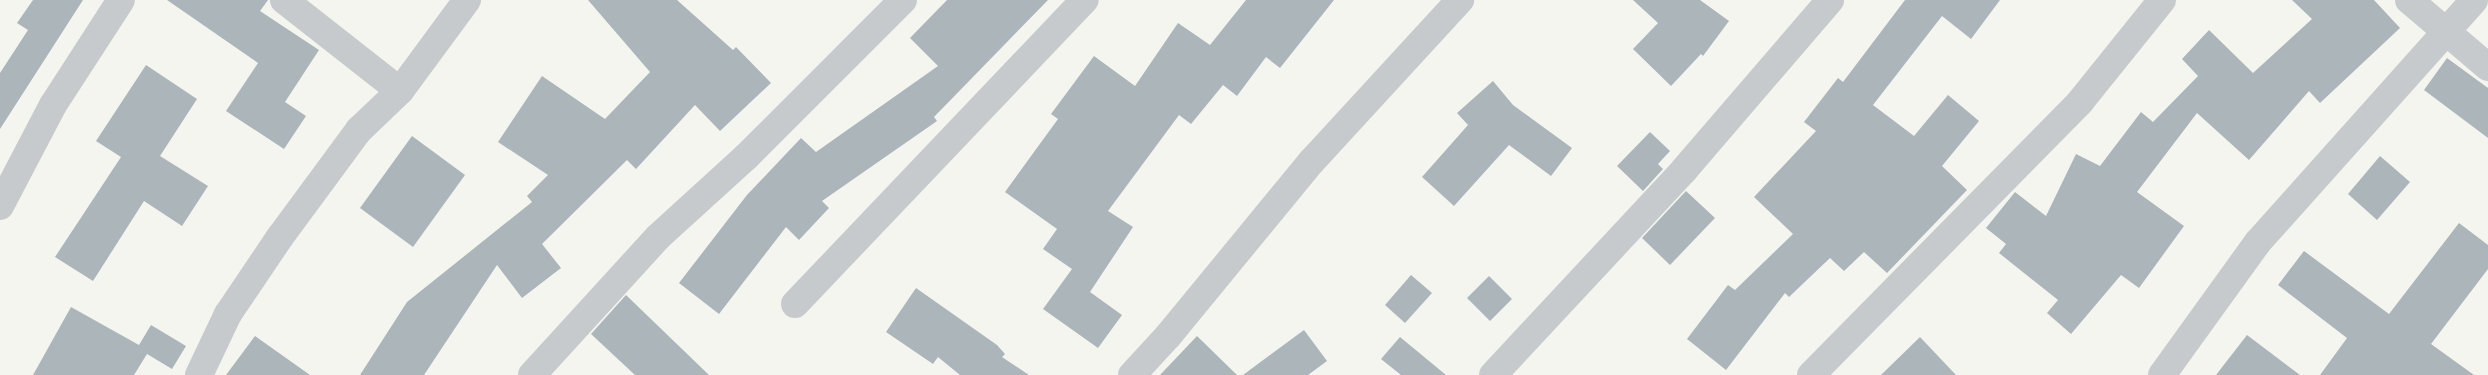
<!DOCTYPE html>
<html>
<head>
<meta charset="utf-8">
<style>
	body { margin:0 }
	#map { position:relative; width:2488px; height:375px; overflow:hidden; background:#f5f5f0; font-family:"Alegreya Sans",sans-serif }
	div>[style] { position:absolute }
	.building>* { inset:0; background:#acb5ba }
	.minor>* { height:28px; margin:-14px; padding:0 14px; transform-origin:14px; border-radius:14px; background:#c6cacd }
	span { translate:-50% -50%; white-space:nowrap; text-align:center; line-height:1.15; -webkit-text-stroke:5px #fff; paint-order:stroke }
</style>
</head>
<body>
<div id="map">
	<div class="building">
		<i style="clip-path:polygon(33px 0,83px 0,0 129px,0 73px,28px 30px,17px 23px)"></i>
		<i style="clip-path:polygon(167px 0,268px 0,260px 11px,319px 50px,285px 102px,306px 116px,284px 149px,226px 111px,258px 63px)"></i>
		<i style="clip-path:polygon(588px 0,677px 0,733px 50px,736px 47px,771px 83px,720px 131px,695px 105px,636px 169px,627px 160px,542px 244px,561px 268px,522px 298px,497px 265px,424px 375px,360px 375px,407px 302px,532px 202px,527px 196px,548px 175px,498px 142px,542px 76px,605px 119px,650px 72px)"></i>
		<i style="clip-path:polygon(947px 0,1048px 0,934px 117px,937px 121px,822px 201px,829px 208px,799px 240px,786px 227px,719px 314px,679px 283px,747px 195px,801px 138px,816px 152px,938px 66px,910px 38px)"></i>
		<i style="clip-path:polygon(1246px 0,1334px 0,1280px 68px,1266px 57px,1237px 96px,1223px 85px,1191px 124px,1179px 115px,1108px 211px,1133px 227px,1090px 292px,1122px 315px,1098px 348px,1043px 309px,1072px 269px,1043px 249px,1057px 229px,1005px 192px,1058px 119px,1051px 114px,1094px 56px,1135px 86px,1178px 23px,1210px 45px)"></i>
		<i style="clip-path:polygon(1633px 0,1700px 0,1729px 21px,1703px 56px,1701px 54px,1671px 86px,1633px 49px,1658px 23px)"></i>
		<i style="clip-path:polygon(1905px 0,2000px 0,1971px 39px,1942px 16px,1873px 105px,1914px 136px,1948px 95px,1979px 121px,1942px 166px,1967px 190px,1887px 273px,1864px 252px,1844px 271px,1830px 258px,1789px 297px,1785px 293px,1726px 370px,1687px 339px,1728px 285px,1735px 290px,1793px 234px,1754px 197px,1816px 131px,1804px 122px,1838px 78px,1843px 82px)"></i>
		<i style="clip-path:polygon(2292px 0,2374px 0,2400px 28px,2320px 103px,2309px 91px,2249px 160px,2197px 113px,2137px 192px,2184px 226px,2139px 288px,2121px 275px,2071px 334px,2047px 313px,2058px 300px,1999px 253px,2006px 244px,1986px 228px,2015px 192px,2046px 216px,2076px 154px,2100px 166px,2141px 112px,2153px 122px,2198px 76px,2182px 59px,2209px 30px,2253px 73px,2312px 19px)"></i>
		<i style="clip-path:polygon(2447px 58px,2488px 88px,2488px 138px,2424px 90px)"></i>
		<i style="clip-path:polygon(146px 65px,197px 99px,160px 156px,208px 186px,182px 226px,144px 201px,93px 281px,55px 257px,121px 157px,96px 141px)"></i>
		<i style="clip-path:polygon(1493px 81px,1513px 105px,1572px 148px,1551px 176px,1509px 145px,1454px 206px,1422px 177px,1468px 125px,1457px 113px)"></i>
		<i style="clip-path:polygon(1650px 132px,1670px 151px,1658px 164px,1663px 169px,1643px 191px,1617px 166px)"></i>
		<i style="clip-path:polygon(412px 136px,465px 175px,413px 247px,360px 208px)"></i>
		<i style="clip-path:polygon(2380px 156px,2410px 182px,2377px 220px,2348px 194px)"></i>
		<i style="clip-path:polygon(1686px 191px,1715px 218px,1670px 265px,1642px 238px)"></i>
		<i style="clip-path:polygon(2459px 223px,2488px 245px,2488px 269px,2431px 344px,2474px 375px,2320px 375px,2347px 338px,2278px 285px,2304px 251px,2389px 314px)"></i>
		<i style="clip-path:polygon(1411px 275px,1432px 293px,1405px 323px,1385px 305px)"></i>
		<i style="clip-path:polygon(1489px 276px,1512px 299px,1490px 321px,1467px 298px)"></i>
		<i style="clip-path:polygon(916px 288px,997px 345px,1005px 354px,1002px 357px,1029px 375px,960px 375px,938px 357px,933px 364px,886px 332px)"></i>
		<i style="clip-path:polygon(626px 295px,709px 375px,635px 375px,591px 334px)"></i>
		<i style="clip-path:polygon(71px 307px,139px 345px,151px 325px,186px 346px,172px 369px,147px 354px,134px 375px,33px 375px)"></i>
		<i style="clip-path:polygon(1304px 330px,1327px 361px,1308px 375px,1243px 375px)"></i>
		<i style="clip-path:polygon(2247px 335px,2300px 375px,2216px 375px)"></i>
		<i style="clip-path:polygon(255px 336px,310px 375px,226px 375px)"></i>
		<i style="clip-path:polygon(1197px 336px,1237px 375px,1160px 375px)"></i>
		<i style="clip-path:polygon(1400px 337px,1446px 375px,1401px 375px,1381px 359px)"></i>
		<i style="clip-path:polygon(1920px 337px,1956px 375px,1881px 375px)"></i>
	</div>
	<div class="minor">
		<i style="left:284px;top:0;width:147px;rotate:38.1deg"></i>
		<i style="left:2409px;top:0;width:104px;rotate:40.3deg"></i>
		<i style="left:0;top:206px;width:114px;rotate:-62.3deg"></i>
		<i style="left:53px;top:105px;width:125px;rotate:-57.1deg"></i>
		<i style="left:795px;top:304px;width:420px;rotate:-46.4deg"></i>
		<i style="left:199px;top:375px;width:68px;rotate:-64.6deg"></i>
		<i style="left:228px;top:314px;width:93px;rotate:-56deg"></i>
		<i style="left:280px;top:237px;width:133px;rotate:-53.6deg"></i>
		<i style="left:359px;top:130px;width:57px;rotate:-43.6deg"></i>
		<i style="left:400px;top:91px;width:113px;rotate:-53.6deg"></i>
		<i style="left:532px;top:375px;width:187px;rotate:-47.6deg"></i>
		<i style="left:658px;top:237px;width:119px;rotate:-42.3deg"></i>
		<i style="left:746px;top:157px;width:222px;rotate:-45deg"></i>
		<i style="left:1132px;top:375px;width:53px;rotate:-47.3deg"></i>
		<i style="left:1168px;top:336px;width:227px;rotate:-50.6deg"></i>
		<i style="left:1312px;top:161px;width:219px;rotate:-47.4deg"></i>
		<i style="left:1493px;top:375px;width:280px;rotate:-47deg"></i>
		<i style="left:1684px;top:170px;width:224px;rotate:-49.3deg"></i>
		<i style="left:1811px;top:375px;width:383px;rotate:-45.4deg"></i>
		<i style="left:2080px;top:102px;width:131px;rotate:-51.2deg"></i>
		<i style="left:2162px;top:375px;width:164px;rotate:-54.2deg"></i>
		<i style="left:2258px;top:242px;width:324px;rotate:-48.2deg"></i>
	</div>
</div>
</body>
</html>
